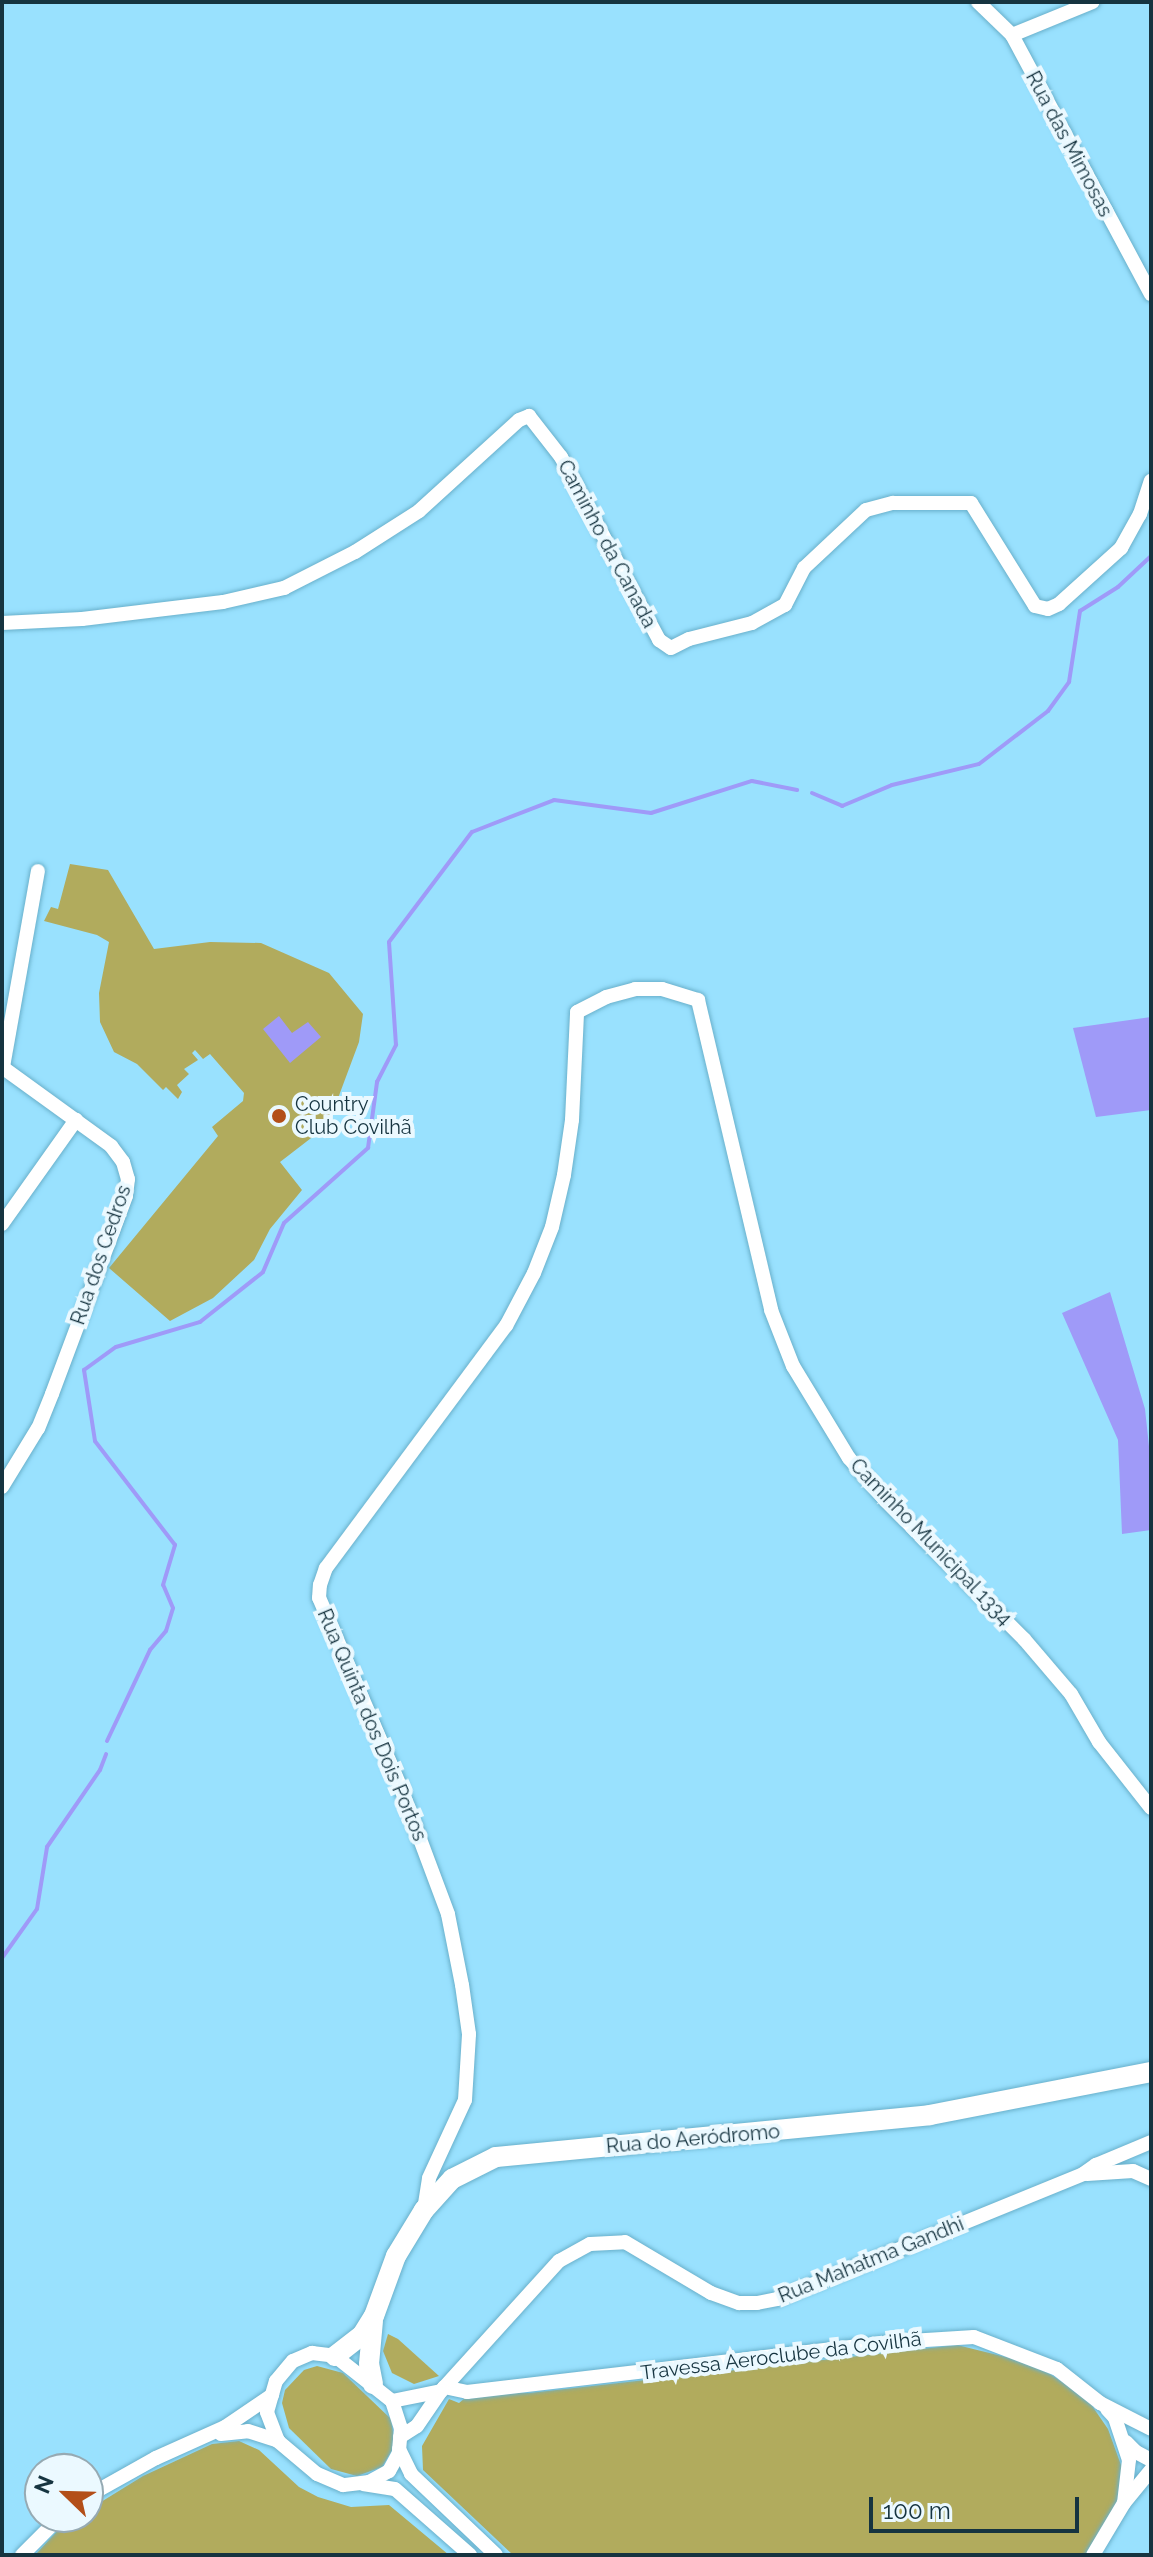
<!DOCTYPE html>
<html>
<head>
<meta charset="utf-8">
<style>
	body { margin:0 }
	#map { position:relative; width:1153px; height:2557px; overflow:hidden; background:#99e1fe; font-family:Raleway,sans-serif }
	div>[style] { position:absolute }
	.green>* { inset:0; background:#b1ab5d }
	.water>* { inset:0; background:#9f9af8 }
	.stream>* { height:4px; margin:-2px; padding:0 2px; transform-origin:2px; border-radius:2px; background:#9f9af8 }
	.roads { filter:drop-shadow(0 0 2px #69b0cb) drop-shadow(0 0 2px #69b0cb) }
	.street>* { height:14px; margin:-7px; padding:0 7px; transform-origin:7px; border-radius:7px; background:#fff }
	.secondary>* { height:20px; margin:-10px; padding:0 10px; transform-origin:10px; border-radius:10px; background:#fff }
	.dots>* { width:22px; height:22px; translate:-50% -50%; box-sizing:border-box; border:4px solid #ebf9ff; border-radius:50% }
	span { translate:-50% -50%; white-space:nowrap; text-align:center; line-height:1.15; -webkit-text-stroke:8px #ebf9ff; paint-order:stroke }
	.street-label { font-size:20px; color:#163440 }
	.poi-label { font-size:20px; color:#163440 }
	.left { translate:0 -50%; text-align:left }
	.frame { position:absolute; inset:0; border:4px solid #163440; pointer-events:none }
	.north { position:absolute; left:24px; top:2453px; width:80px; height:80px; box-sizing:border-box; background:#ebf9ff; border:2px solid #96aab3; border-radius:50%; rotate:293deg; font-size:22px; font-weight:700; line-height:32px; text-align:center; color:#163440 }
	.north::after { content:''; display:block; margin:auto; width:28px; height:36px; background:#b34f19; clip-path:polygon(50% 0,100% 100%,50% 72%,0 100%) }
	.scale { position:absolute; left:869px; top:2497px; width:210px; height:36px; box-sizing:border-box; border:4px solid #163440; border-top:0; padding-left:10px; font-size:24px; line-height:28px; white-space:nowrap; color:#163440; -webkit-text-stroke:6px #ebf9ff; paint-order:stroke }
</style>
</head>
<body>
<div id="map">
	<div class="green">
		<i style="clip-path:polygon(70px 864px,108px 870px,154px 949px,210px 942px,261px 943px,329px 973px,363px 1014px,359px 1042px,328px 1125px,280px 1162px,302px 1190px,270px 1229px,254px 1260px,213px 1298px,170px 1321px,109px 1268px,218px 1136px,212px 1127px,243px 1101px,244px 1093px,210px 1054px,203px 1059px,195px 1050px,192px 1053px,198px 1060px,184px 1069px,189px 1074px,177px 1085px,182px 1092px,178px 1099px,166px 1087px,163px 1090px,137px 1064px,114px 1052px,100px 1022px,99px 993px,109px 942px,97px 935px,44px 921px,51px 907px,58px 909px)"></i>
		<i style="clip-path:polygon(388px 2334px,398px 2339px,439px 2376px,414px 2384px,392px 2373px,383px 2351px)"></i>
		<i style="clip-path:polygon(957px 2345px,1034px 2364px,1086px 2397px,1108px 2429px,1121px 2465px,1124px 2489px,1090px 2555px,513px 2555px,423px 2470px,422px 2446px,449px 2399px,459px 2403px,476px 2389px,488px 2393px,529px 2393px)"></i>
		<i style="clip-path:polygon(317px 2366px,343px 2373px,391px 2419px,395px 2445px,382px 2467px,357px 2476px,331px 2469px,289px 2428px,282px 2403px,285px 2390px,304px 2370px)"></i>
		<i style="clip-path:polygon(239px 2441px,259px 2450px,299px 2487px,318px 2497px,351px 2507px,389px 2505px,449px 2555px,35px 2555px,61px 2527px,77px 2517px,88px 2517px,88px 2510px,143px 2476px,212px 2444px)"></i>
	</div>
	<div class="water">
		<i style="clip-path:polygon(279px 1016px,292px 1033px,308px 1022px,321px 1037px,290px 1063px,263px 1029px)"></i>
		<i style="clip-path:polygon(1151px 1017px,1151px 1110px,1096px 1117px,1073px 1028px)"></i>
		<i style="clip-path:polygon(1110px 1292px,1145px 1409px,1151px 1465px,1151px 1530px,1122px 1534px,1118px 1440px,1062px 1313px)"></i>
	</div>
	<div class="stream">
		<i style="left:812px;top:793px;width:33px;rotate:23deg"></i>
		<i style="left:842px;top:806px;width:54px;rotate:-22.8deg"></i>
		<i style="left:892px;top:785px;width:89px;rotate:-13.6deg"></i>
		<i style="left:979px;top:764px;width:87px;rotate:-37.5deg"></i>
		<i style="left:1048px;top:711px;width:36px;rotate:-54deg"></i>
		<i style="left:1069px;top:682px;width:72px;rotate:-81.2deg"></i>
		<i style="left:1080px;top:611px;width:45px;rotate:-32.3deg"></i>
		<i style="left:1118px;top:587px;width:45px;rotate:-43.2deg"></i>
		<i style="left:107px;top:1741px;width:101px;rotate:-64.7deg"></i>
		<i style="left:150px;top:1650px;width:25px;rotate:-50deg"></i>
		<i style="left:166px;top:1631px;width:24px;rotate:-73deg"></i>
		<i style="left:173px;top:1608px;width:25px;rotate:-113deg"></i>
		<i style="left:163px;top:1585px;width:42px;rotate:-73.3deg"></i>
		<i style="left:175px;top:1545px;width:131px;rotate:-127.6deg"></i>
		<i style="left:95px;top:1441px;width:72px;rotate:-98.8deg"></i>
		<i style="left:84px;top:1370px;width:39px;rotate:-36deg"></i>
		<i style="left:116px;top:1347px;width:88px;rotate:-16.6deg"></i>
		<i style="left:200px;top:1322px;width:80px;rotate:-38.4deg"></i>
		<i style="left:263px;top:1272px;width:53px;rotate:-66.8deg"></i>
		<i style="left:284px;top:1223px;width:113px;rotate:-41.8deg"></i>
		<i style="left:368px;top:1148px;width:67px;rotate:-82.2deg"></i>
		<i style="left:377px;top:1082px;width:42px;rotate:-62.8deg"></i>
		<i style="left:396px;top:1045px;width:103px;rotate:-93.9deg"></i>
		<i style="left:389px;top:942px;width:138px;rotate:-53deg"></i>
		<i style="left:472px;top:832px;width:88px;rotate:-21.3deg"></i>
		<i style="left:554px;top:800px;width:98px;rotate:7.6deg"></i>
		<i style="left:651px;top:813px;width:106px;rotate:-17.6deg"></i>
		<i style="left:752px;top:781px;width:46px;rotate:11.3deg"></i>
		<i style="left:2px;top:1958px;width:60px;rotate:-54.5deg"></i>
		<i style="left:37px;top:1909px;width:63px;rotate:-80.8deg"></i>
		<i style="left:47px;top:1847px;width:93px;rotate:-55.5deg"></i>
		<i style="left:100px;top:1770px;width:17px;rotate:-69deg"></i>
	</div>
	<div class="roads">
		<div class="street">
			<i style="left:978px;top:2px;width:47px;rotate:44.1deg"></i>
			<i style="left:1012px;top:35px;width:294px;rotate:61.8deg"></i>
			<i style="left:1012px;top:35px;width:87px;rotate:-22.2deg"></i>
			<i style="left:2px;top:623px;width:80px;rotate:-2.9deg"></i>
			<i style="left:82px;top:619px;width:142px;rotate:-6.9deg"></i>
			<i style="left:223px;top:602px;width:63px;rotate:-12.9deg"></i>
			<i style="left:284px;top:588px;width:80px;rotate:-26.9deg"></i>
			<i style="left:355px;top:552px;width:76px;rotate:-32.6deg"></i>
			<i style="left:419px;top:511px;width:135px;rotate:-42.3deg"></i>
			<i style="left:519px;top:420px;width:11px;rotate:-22deg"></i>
			<i style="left:529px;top:416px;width:52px;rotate:52deg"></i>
			<i style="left:561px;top:457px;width:208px;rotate:61.8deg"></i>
			<i style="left:659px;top:640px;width:14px;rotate:34deg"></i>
			<i style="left:671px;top:648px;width:20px;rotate:-27deg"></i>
			<i style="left:689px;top:639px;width:65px;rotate:-14.3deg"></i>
			<i style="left:752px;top:623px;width:38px;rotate:-29deg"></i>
			<i style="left:785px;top:605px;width:42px;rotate:-62.8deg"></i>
			<i style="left:804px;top:568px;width:85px;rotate:-43.1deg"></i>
			<i style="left:866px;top:510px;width:28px;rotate:-15deg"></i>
			<i style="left:893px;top:503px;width:78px"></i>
			<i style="left:971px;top:503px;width:121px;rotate:58.1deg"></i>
			<i style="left:1035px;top:606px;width:13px;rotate:13deg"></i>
			<i style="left:1048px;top:609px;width:12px;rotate:-24deg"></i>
			<i style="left:1059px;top:604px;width:84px;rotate:-42.1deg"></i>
			<i style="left:1121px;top:548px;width:39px;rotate:-61deg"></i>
			<i style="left:1140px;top:514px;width:35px;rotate:-72deg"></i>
			<i style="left:2px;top:1067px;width:135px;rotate:35.9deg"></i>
			<i style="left:111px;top:1146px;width:20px;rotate:53deg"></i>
			<i style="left:123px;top:1162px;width:18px;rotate:74deg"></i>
			<i style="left:128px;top:1179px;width:17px;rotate:97deg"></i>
			<i style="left:126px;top:1196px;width:211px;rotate:110.5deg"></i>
			<i style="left:52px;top:1394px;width:37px;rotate:112deg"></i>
			<i style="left:38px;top:1428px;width:69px;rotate:121.4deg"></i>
			<i style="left:3px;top:1067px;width:199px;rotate:-79.9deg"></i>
			<i style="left:2px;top:1224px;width:128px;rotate:-54.6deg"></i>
			<i style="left:1087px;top:2174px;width:46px;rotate:-3.7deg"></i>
			<i style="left:1133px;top:2171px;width:20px;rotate:24deg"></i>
			<i style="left:424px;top:2210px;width:32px;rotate:-81deg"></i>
			<i style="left:429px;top:2178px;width:86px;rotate:-65.2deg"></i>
			<i style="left:465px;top:2100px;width:66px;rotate:-86.5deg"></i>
			<i style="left:469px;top:2034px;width:49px;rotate:-98.1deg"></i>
			<i style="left:462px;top:1985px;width:72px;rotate:-101.2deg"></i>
			<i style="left:448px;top:1914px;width:134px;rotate:-110.5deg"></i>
			<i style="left:401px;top:1788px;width:207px;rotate:-113.3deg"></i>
			<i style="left:319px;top:1598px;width:13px;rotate:-86deg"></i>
			<i style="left:320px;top:1585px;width:18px;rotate:-71deg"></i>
			<i style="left:326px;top:1568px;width:302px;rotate:-53.4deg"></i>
			<i style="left:506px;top:1326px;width:60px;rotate:-62.2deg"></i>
			<i style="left:534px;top:1273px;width:49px;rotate:-68.6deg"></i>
			<i style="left:552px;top:1227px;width:53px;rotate:-77deg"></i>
			<i style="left:564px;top:1175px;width:56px;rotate:-81.7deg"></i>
			<i style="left:572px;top:1120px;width:108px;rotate:-87.3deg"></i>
			<i style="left:577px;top:1012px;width:33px;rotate:-27deg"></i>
			<i style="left:606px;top:997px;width:30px;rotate:-15deg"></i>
			<i style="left:635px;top:989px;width:27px"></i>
			<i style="left:662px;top:989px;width:38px;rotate:17deg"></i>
			<i style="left:698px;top:1000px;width:318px;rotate:76.7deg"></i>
			<i style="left:771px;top:1310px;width:60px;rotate:68.6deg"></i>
			<i style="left:793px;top:1366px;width:108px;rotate:58.7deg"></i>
			<i style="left:849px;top:1458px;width:57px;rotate:49.3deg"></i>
			<i style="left:886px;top:1501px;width:195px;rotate:45deg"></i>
			<i style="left:1024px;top:1639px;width:72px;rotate:49.5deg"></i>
			<i style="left:1071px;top:1694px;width:56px;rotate:59.7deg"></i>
			<i style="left:1099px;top:1742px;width:84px;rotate:51.8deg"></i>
			<i style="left:312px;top:2353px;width:23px;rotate:7deg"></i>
			<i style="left:335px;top:2356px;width:73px;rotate:38.3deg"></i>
			<i style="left:392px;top:2401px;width:28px;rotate:72deg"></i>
			<i style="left:401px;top:2428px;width:25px;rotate:95deg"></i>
			<i style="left:399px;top:2453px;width:21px;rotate:119deg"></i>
			<i style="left:389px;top:2471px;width:23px;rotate:151deg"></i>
			<i style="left:369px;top:2482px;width:26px;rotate:173deg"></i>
			<i style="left:343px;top:2485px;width:28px;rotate:-157deg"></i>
			<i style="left:317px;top:2474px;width:51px;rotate:-139.8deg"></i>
			<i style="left:278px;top:2441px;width:31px;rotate:-111deg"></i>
			<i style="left:267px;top:2412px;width:32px;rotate:-74deg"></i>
			<i style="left:276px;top:2381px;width:26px;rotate:-50deg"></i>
			<i style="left:293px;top:2361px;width:21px;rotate:-23deg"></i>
			<i style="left:444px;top:2387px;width:24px;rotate:12deg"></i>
			<i style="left:467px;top:2392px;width:430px;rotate:-6.7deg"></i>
			<i style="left:894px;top:2342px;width:80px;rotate:-3.6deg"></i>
			<i style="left:974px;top:2337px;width:89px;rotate:21.1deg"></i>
			<i style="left:1057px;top:2369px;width:55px;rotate:38.3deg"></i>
			<i style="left:1100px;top:2403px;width:57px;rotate:27deg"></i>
			<i style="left:392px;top:2401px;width:50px;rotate:-11.5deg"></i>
			<i style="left:1107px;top:2409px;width:12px;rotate:48deg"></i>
			<i style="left:1115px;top:2418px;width:44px;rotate:71.6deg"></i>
			<i style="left:1129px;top:2460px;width:43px;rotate:96.6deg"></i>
			<i style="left:221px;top:2434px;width:27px;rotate:-6deg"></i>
			<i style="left:248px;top:2431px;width:32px;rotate:18deg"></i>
			<i style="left:400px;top:2437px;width:20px;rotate:-33deg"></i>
			<i style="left:417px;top:2426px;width:42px;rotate:-55.6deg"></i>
			<i style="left:441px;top:2391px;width:176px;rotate:-47.8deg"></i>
			<i style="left:559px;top:2261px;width:35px;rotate:-29deg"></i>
			<i style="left:590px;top:2244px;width:35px;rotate:-3deg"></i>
			<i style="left:625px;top:2242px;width:100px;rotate:30.7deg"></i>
			<i style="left:711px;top:2293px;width:30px;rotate:20deg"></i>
			<i style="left:739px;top:2303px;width:18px"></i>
			<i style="left:757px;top:2303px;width:20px;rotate:-11deg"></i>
			<i style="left:777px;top:2299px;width:331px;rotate:-22.2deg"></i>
			<i style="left:1083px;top:2174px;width:16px;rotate:-35deg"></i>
			<i style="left:1096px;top:2165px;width:60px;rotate:-22.7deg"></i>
			<i style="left:1126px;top:2442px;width:14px;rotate:45deg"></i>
			<i style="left:1136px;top:2452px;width:17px;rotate:28deg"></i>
			<i style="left:399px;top:2449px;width:28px;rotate:64deg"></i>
			<i style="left:411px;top:2474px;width:117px;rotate:43.6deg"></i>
			<i style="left:363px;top:2484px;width:32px;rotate:9deg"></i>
			<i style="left:395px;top:2489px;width:100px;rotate:41.3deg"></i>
			<i style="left:88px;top:2496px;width:78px;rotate:-29.2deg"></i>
			<i style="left:156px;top:2458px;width:76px;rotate:-24.2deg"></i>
			<i style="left:225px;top:2427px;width:57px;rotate:-34.2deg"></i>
			<i style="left:22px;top:2555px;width:54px;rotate:-45deg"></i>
			<i style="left:1093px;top:2555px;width:61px;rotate:-59.2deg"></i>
			<i style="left:1124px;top:2503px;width:43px;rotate:-50.7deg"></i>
		</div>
		<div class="secondary">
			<i style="left:335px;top:2356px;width:34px;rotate:-38deg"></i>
			<i style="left:362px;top:2335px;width:22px;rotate:-58deg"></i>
			<i style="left:374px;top:2316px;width:64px;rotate:-69.9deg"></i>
			<i style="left:396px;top:2256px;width:54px;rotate:-58.7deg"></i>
			<i style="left:424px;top:2210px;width:42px;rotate:-47.9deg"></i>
			<i style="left:452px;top:2179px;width:49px;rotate:-26.6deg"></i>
			<i style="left:496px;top:2157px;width:436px;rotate:-5.5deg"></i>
			<i style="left:930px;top:2115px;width:225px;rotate:-11deg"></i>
			<i style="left:373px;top:2384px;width:20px;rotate:-101deg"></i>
			<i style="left:369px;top:2364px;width:43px;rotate:-84.7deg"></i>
		</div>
	</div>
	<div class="dots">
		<i style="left:279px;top:1116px;background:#b34f19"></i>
	</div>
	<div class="street-label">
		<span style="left:1069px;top:144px;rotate:62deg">Rua das Mimosas</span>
		<span style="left:607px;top:544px;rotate:62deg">Caminho da Canada</span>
		<span style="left:101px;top:1255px;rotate:-71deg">Rua dos Cedros</span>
		<span style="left:931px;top:1542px;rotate:46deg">Caminho Municipal 1334</span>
		<span style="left:372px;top:1725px;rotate:67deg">Rua Quinta dos Dois Portos</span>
		<span style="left:693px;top:2139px;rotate:-5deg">Rua do Aeródromo</span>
		<span style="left:871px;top:2260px;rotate:-22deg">Rua Mahatma Gandhi</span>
		<span style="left:781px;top:2356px;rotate:-7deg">Travessa Aeroclube da Covilhã</span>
	</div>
	<div class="poi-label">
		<span class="left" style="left:295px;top:1116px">Country<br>Club Covilhã</span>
	</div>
	<div class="frame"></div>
	<div class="north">N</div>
	<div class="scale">100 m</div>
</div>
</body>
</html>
